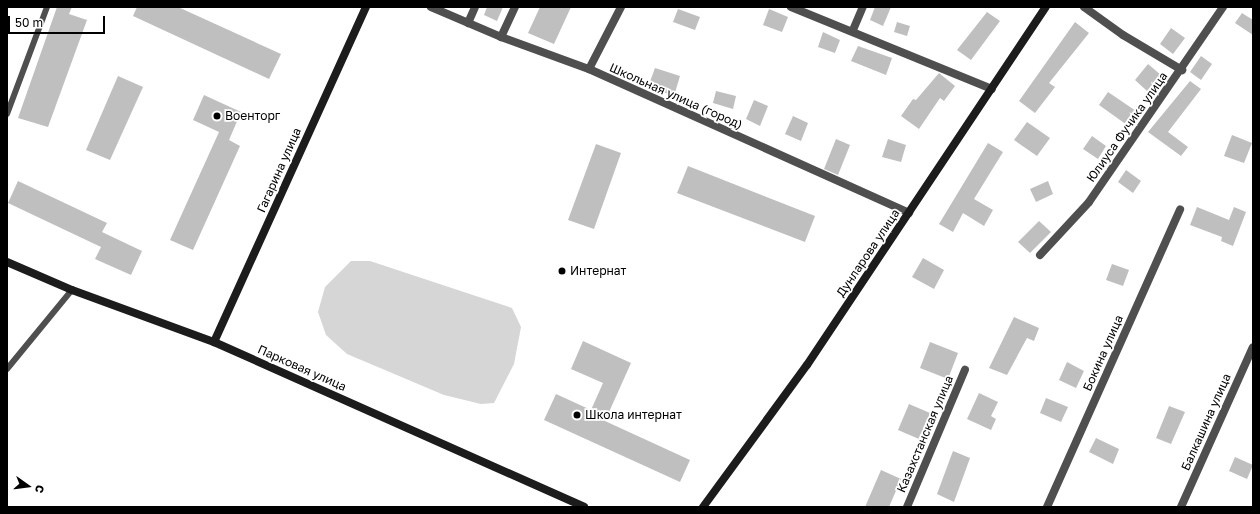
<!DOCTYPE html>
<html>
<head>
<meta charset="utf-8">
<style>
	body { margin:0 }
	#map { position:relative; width:1260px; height:514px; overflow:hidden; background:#fff; font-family:"Golos Text",sans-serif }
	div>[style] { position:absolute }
	.green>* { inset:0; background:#d6d6d6 }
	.building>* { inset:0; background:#bfbfbf }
	.lane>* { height:6px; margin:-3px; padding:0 3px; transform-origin:3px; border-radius:3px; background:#4f4f4f }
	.street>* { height:8px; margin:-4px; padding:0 4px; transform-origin:4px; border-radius:4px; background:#4f4f4f }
	.secondary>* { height:8px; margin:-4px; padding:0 4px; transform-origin:4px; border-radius:4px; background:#1c1c1c }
	.dots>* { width:11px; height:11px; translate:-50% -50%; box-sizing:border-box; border:2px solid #fff; border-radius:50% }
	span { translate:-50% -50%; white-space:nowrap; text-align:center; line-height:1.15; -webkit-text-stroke:3.5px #fff; paint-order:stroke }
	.street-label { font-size:12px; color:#000 }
	.poi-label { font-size:12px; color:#000 }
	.left { translate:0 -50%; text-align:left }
	.frame { position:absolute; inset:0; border:8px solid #000; pointer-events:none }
	.north { position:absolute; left:8px; top:466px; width:40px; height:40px; -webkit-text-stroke:3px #fff; paint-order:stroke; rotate:104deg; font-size:11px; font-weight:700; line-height:16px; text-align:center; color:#000 }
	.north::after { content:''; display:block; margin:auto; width:14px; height:18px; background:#000; clip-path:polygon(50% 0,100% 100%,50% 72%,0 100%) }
	.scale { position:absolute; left:8px; top:16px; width:97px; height:18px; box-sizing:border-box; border:2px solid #000; border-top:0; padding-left:5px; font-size:12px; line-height:14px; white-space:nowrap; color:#000; -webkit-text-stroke:3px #fff; paint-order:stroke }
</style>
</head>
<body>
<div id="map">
	<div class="green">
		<i style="clip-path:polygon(351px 261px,370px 261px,512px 308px,521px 327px,514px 364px,494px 403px,481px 404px,444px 395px,347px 354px,326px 335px,318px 312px,325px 287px)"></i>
	</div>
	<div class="building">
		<i style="clip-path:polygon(57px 7px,72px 7px,69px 14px,87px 20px,48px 127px,18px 118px)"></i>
		<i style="clip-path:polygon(137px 7px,178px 7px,281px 54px,269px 79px,133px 16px)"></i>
		<i style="clip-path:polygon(487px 7px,503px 7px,497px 21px,484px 15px)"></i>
		<i style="clip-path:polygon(540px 7px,571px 7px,554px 44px,528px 33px)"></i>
		<i style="clip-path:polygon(875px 7px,891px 7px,883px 26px,870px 20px)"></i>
		<i style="clip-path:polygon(678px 9px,700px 17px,695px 30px,673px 22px)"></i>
		<i style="clip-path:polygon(769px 9px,788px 17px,782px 32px,763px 25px)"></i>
		<i style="clip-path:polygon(987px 12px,1000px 21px,971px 60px,957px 50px)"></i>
		<i style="clip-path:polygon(1242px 13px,1253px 20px,1253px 35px,1235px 23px)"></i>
		<i style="clip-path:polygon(897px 22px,910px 26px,907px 36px,894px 32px)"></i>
		<i style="clip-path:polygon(1075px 22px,1089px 33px,1049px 83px,1055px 87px,1035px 113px,1019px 101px)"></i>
		<i style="clip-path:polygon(1171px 28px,1185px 38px,1173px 54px,1160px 44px)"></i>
		<i style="clip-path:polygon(823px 32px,840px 40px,835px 53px,818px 47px)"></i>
		<i style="clip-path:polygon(858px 46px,892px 58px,886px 75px,851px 61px)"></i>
		<i style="clip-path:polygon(1201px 56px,1212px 64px,1201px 80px,1190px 72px)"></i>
		<i style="clip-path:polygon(1148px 64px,1161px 75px,1147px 91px,1135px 80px)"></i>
		<i style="clip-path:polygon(655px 68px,680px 76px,674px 96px,648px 87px)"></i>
		<i style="clip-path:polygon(939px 73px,955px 86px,944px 101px,940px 98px,919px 129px,901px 116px,913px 99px,916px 100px)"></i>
		<i style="clip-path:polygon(118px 76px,143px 87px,110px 160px,86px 150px)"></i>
		<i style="clip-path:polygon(1190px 81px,1201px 89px,1168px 132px,1188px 147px,1181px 156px,1148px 132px)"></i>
		<i style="clip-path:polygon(716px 91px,736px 96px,733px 109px,713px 103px)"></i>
		<i style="clip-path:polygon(1108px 92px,1136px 111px,1127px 125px,1099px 105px)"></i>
		<i style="clip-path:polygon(204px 95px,241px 112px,229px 140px,240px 146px,193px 250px,170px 240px,219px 132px,193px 120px)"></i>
		<i style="clip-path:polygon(754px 100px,768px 106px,760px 126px,746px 119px)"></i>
		<i style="clip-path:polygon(793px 116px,808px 123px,801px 141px,785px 134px)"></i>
		<i style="clip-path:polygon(1027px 122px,1050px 138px,1037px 156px,1014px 140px)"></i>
		<i style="clip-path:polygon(1232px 135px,1252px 143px,1244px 163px,1224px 156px)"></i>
		<i style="clip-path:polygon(1092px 136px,1106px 146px,1098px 159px,1083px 149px)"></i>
		<i style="clip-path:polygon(836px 139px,850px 145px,838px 175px,824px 169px)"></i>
		<i style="clip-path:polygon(888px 139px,906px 145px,901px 162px,882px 157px)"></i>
		<i style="clip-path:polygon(988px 143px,1003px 152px,974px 199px,993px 210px,984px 226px,963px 213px,953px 232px,939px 224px)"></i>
		<i style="clip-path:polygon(596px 144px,621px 153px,594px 229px,568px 220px)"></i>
		<i style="clip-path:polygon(688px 166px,815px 216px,805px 242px,677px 193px)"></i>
		<i style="clip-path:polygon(1126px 170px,1141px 181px,1133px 193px,1118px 182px)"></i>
		<i style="clip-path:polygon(18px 181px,107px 223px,102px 232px,142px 251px,131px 275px,95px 259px,101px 247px,8px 203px)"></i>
		<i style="clip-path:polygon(1048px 181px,1053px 194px,1036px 202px,1030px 189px)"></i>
		<i style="clip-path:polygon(1197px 207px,1229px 220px,1234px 207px,1246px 212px,1233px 246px,1221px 241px,1222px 237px,1190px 225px)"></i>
		<i style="clip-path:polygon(1039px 221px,1051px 232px,1030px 253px,1018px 242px)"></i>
		<i style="clip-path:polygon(923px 258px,944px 270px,934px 289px,912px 277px)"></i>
		<i style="clip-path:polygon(1112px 264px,1129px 270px,1123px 286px,1106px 280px)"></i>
		<i style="clip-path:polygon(1014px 317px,1039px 328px,1034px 341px,1027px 338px,1007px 375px,989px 368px)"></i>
		<i style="clip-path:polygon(583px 341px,631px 363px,605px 421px,690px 460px,680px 482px,544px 420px,556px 394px,591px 410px,603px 383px,571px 369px)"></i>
		<i style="clip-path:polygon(930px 342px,958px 353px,948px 379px,920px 368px)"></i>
		<i style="clip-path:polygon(1067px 362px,1084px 371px,1076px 388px,1059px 380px)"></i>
		<i style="clip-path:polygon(979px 393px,998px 402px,991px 416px,996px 419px,991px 430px,967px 419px)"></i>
		<i style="clip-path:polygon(1046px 398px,1068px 407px,1061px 422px,1040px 413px)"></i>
		<i style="clip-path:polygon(909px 404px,930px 413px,919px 439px,898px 430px)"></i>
		<i style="clip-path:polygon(1169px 406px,1185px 412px,1171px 444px,1156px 438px)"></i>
		<i style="clip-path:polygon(1096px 438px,1119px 449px,1113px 464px,1089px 452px)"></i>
		<i style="clip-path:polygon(953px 451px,970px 458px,954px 502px,937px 494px)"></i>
		<i style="clip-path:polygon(1235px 457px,1253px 465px,1247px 479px,1229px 471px)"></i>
		<i style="clip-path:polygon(881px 470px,901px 479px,889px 507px,865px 507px)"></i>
	</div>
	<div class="lane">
		<i style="left:7px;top:114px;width:114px;rotate:-69.5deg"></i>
		<i style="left:7px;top:369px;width:102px;rotate:-50.6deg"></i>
	</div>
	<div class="street">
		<i style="left:431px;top:7px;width:76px;rotate:23.2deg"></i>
		<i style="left:501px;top:37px;width:94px;rotate:20deg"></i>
		<i style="left:589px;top:69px;width:351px;rotate:24.2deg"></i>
		<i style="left:791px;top:7px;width:217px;rotate:22.2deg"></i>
		<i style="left:1084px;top:7px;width:48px;rotate:35.7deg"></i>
		<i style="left:1123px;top:35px;width:69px;rotate:30.7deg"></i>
		<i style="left:468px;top:23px;width:17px;rotate:-66deg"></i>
		<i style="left:853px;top:30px;width:25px;rotate:-67deg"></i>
		<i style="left:501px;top:37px;width:33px;rotate:-65deg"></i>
		<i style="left:589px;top:69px;width:70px;rotate:-62.7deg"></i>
		<i style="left:1040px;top:255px;width:72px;rotate:-47.2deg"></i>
		<i style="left:1089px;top:202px;width:237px;rotate:-55.5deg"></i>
		<i style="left:907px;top:507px;width:149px;rotate:-67.1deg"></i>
		<i style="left:1047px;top:507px;width:326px;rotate:-65.9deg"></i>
		<i style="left:1181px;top:507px;width:175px;rotate:-65.8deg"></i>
	</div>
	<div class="secondary">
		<i style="left:7px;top:262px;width:71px;rotate:23.3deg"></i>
		<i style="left:72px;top:290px;width:151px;rotate:20.1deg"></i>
		<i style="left:214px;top:342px;width:405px;rotate:24deg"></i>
		<i style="left:214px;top:342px;width:368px;rotate:-65.6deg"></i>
		<i style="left:703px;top:507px;width:176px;rotate:-53.8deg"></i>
		<i style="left:807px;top:365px;width:430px;rotate:-56.3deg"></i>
	</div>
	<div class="dots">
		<i style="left:217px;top:116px;background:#000"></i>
		<i style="left:562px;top:271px;background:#000"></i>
		<i style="left:577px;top:415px;background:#000"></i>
	</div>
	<div class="street-label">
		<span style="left:676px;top:96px;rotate:24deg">Школьная улица (город)</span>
		<span style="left:1127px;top:127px;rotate:-55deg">Юлиуса Фучика улица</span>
		<span style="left:279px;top:170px;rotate:-66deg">Гагарина улица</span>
		<span style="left:868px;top:253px;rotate:-56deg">Дунларова улица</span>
		<span style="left:1103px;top:353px;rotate:-66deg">Бокина улица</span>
		<span style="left:302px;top:368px;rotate:24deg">Парковая улица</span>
		<span style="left:1206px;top:422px;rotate:-66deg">Балкашина улица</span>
		<span style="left:925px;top:434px;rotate:-67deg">Казахстанская улица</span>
	</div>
	<div class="poi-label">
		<span class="left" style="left:225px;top:116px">Военторг</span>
		<span class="left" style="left:570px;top:271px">Интернат</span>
		<span class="left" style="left:585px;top:415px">Школа интернат</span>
	</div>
	<div class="frame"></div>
	<div class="north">С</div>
	<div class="scale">50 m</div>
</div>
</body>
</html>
